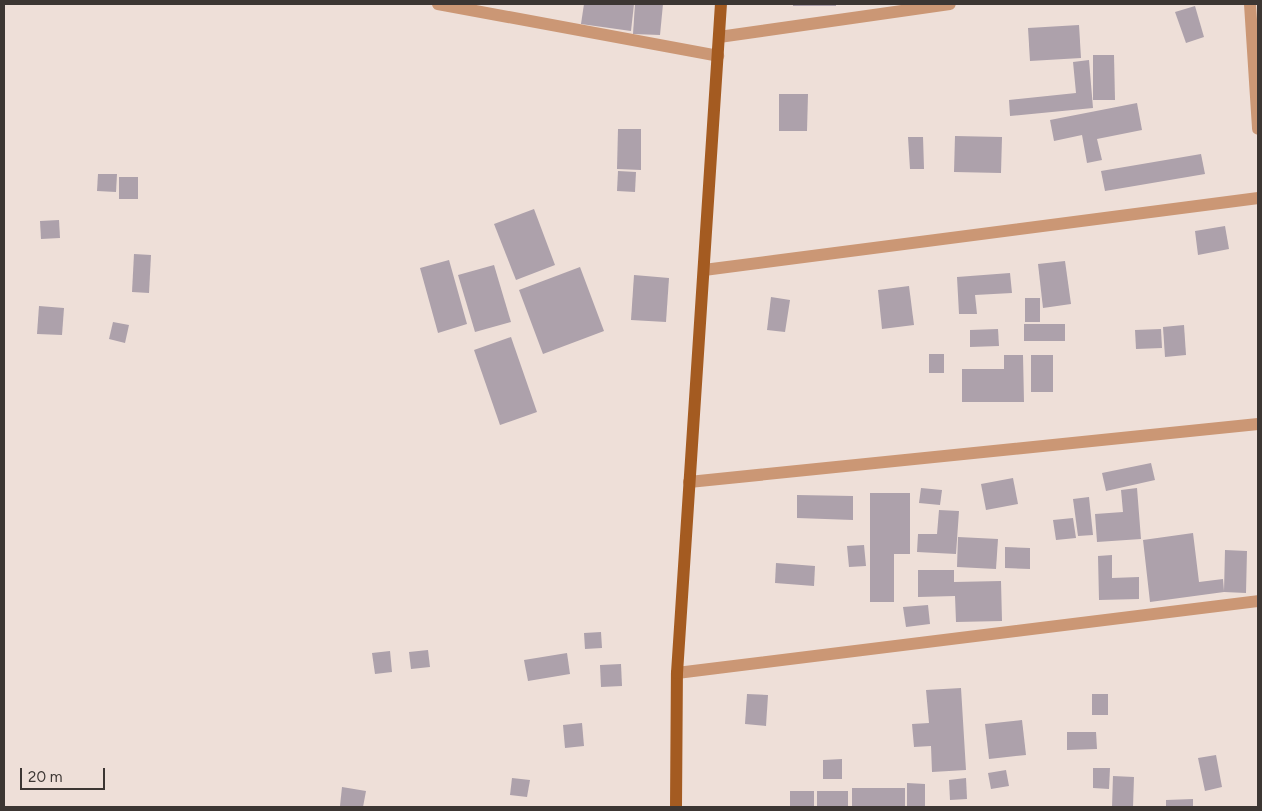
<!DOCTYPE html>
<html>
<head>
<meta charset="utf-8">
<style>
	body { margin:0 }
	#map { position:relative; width:1262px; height:811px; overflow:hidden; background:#eedfd8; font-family:Figtree,sans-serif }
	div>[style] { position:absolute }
	.building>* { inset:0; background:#ada1ab }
	.minor>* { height:12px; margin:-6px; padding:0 6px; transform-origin:6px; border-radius:6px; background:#cb9775 }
	.major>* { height:12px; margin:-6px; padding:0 6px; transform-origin:6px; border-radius:6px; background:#a45b21 }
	span { translate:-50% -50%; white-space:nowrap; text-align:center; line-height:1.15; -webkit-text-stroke:4px #eedfd8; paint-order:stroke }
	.frame { position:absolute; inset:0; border:5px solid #3c3633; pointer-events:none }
	.scale { position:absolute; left:20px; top:768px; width:85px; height:22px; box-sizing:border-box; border:2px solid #3c3633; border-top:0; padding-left:6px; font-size:15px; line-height:18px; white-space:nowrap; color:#3c3633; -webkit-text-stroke:4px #eedfd8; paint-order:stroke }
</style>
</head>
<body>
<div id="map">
	<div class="building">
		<i style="clip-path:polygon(584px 4px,634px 4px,631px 31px,581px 24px)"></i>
		<i style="clip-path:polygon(635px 4px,663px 4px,660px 35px,633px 34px)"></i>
		<i style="clip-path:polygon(793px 4px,836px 4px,836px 6px,793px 6px)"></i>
		<i style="clip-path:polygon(1195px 6px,1204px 37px,1186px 43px,1175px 12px)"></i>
		<i style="clip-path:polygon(1079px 25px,1081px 58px,1030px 61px,1028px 28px)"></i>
		<i style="clip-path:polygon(1093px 55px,1114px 55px,1115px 100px,1093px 100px)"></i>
		<i style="clip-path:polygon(1089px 60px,1093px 108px,1010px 116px,1009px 100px,1076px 93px,1073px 62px)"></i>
		<i style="clip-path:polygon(779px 94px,808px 94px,807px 131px,779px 131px)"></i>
		<i style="clip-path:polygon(1137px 103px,1142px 130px,1097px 139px,1102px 160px,1087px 163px,1082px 135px,1054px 141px,1050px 120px)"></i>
		<i style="clip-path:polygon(618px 129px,641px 129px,641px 170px,617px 169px)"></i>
		<i style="clip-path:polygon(955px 136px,1002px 137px,1001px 173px,954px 172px)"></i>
		<i style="clip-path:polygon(908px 137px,923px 137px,924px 169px,910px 169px)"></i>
		<i style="clip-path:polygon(1201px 154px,1205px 174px,1105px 191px,1101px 171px)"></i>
		<i style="clip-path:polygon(618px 171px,636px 172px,635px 192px,617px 191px)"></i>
		<i style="clip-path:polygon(98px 174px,117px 174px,116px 192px,97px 191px)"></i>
		<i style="clip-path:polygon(119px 177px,138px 177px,138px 199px,119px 199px)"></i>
		<i style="clip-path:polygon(534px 209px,555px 265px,516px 280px,494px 224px)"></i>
		<i style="clip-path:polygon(59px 220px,60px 238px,41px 239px,40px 221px)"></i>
		<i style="clip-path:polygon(1225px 226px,1229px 249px,1198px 255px,1195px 231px)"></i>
		<i style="clip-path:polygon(134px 254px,151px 255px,149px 293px,132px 292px)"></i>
		<i style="clip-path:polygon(449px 260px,467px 324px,438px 333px,420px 268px)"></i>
		<i style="clip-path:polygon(1065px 261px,1071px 304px,1043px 308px,1038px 264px)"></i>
		<i style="clip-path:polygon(494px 265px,511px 322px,475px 332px,458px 275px)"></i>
		<i style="clip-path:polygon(580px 267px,604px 331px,543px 354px,519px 290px)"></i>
		<i style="clip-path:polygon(1010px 273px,1012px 293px,975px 295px,977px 314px,959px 314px,957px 277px)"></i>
		<i style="clip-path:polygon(634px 275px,669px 278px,666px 322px,631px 320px)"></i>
		<i style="clip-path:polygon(909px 286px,914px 325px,882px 329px,878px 290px)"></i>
		<i style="clip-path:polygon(771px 297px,790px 300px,785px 332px,767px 330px)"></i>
		<i style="clip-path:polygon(1025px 298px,1040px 298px,1040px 322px,1025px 322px)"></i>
		<i style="clip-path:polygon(39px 306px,64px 308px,62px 335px,37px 334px)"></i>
		<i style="clip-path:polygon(113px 322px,129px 325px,125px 343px,109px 339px)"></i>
		<i style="clip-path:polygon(1024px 324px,1065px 324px,1065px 341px,1024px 341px)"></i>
		<i style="clip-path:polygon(1184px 325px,1186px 355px,1165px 357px,1163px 327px)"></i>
		<i style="clip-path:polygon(998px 329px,999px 346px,970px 347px,970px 330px)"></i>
		<i style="clip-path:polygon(1161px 329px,1162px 348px,1136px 349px,1135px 330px)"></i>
		<i style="clip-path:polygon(511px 337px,537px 412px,500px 425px,474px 350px)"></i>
		<i style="clip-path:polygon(929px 354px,944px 354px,944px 373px,929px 373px)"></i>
		<i style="clip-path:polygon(1004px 355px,1023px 355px,1024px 402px,962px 402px,962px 369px,1004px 369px)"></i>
		<i style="clip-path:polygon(1031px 355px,1053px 355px,1053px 392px,1031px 392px)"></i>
		<i style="clip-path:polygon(1151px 463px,1155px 480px,1106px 491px,1102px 473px)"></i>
		<i style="clip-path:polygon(1013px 478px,1018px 504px,986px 510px,981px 484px)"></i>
		<i style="clip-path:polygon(921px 488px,942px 490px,940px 505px,919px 503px)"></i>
		<i style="clip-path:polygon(1137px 488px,1141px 539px,1097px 542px,1095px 514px,1123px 512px,1121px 490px)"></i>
		<i style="clip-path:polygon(870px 493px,910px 493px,910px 554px,894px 554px,894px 602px,870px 602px)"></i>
		<i style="clip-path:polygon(797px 495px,853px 496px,853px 520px,797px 518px)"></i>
		<i style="clip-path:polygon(1089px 497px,1093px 535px,1078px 536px,1073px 499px)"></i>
		<i style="clip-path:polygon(939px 510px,959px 511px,956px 554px,917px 552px,918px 534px,937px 534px)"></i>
		<i style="clip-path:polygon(1073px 518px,1076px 538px,1056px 540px,1053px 520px)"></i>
		<i style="clip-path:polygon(1193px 533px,1199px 582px,1223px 579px,1224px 591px,1225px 550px,1247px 551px,1246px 593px,1224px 592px,1150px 602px,1143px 540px)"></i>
		<i style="clip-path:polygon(958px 537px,998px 539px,996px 569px,957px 567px)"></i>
		<i style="clip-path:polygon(864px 545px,866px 566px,849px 567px,847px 546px)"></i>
		<i style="clip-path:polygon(1005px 547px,1030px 548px,1030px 569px,1005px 568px)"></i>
		<i style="clip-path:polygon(1112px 555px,1112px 578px,1139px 577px,1139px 599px,1099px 600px,1098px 556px)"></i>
		<i style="clip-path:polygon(776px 563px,815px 566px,814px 586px,775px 583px)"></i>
		<i style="clip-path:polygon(918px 570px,954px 570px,954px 582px,1001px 581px,1002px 621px,956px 622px,955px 596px,918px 597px)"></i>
		<i style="clip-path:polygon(928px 605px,930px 624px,906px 627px,903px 607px)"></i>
		<i style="clip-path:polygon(601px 632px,602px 648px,585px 649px,584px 633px)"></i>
		<i style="clip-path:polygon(428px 650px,430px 667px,411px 669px,409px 652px)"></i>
		<i style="clip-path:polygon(390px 651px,392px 672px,375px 674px,372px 653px)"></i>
		<i style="clip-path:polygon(567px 653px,570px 674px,528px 681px,524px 660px)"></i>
		<i style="clip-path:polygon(621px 664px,622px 686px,601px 687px,600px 665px)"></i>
		<i style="clip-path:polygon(961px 688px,966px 770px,932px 772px,931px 746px,914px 747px,912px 724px,929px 723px,926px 690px)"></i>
		<i style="clip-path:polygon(747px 694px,768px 695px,766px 726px,745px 724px)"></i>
		<i style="clip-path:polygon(1092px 694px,1108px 694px,1108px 715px,1092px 715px)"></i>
		<i style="clip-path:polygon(1022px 720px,1026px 755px,989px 759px,985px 724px)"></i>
		<i style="clip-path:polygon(582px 723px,584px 746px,565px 748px,563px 725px)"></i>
		<i style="clip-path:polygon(1067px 732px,1096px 732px,1097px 749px,1067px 750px)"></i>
		<i style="clip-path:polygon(1216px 755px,1222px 787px,1205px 791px,1198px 758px)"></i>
		<i style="clip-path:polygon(842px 759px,842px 779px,823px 779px,823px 760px)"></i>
		<i style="clip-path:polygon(1093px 768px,1110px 768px,1109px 789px,1093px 788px)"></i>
		<i style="clip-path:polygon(1006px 770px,1009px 786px,991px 789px,988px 773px)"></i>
		<i style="clip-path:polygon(1113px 776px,1134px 777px,1133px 807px,1112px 807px)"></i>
		<i style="clip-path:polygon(512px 778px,530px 780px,527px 797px,510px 795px)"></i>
		<i style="clip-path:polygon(966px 778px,967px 799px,950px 800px,949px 780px)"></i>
		<i style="clip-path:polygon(907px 783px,925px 784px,925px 807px,907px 807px)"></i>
		<i style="clip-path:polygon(342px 787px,366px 791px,363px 807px,340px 806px)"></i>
		<i style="clip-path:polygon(852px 788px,905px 788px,905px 807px,852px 807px)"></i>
		<i style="clip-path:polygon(790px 791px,814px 791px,814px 807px,790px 807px)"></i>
		<i style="clip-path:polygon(817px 791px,848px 791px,848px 807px,817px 807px)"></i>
		<i style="clip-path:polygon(1193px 799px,1193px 807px,1166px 807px,1166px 800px)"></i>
	</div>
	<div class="minor">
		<i style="left:438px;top:4px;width:285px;rotate:10.5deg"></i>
		<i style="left:1250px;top:4px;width:125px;rotate:86.3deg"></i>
		<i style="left:719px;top:37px;width:233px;rotate:-8.1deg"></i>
		<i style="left:704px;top:270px;width:559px;rotate:-7.4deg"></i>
		<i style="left:689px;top:482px;width:572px;rotate:-5.82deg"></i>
		<i style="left:677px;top:673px;width:585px;rotate:-7.06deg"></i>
	</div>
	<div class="major">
		<i style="left:676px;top:807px;width:134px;rotate:-89.6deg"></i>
		<i style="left:677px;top:673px;width:670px;rotate:-86.24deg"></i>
	</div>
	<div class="frame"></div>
	<div class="scale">20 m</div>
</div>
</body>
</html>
